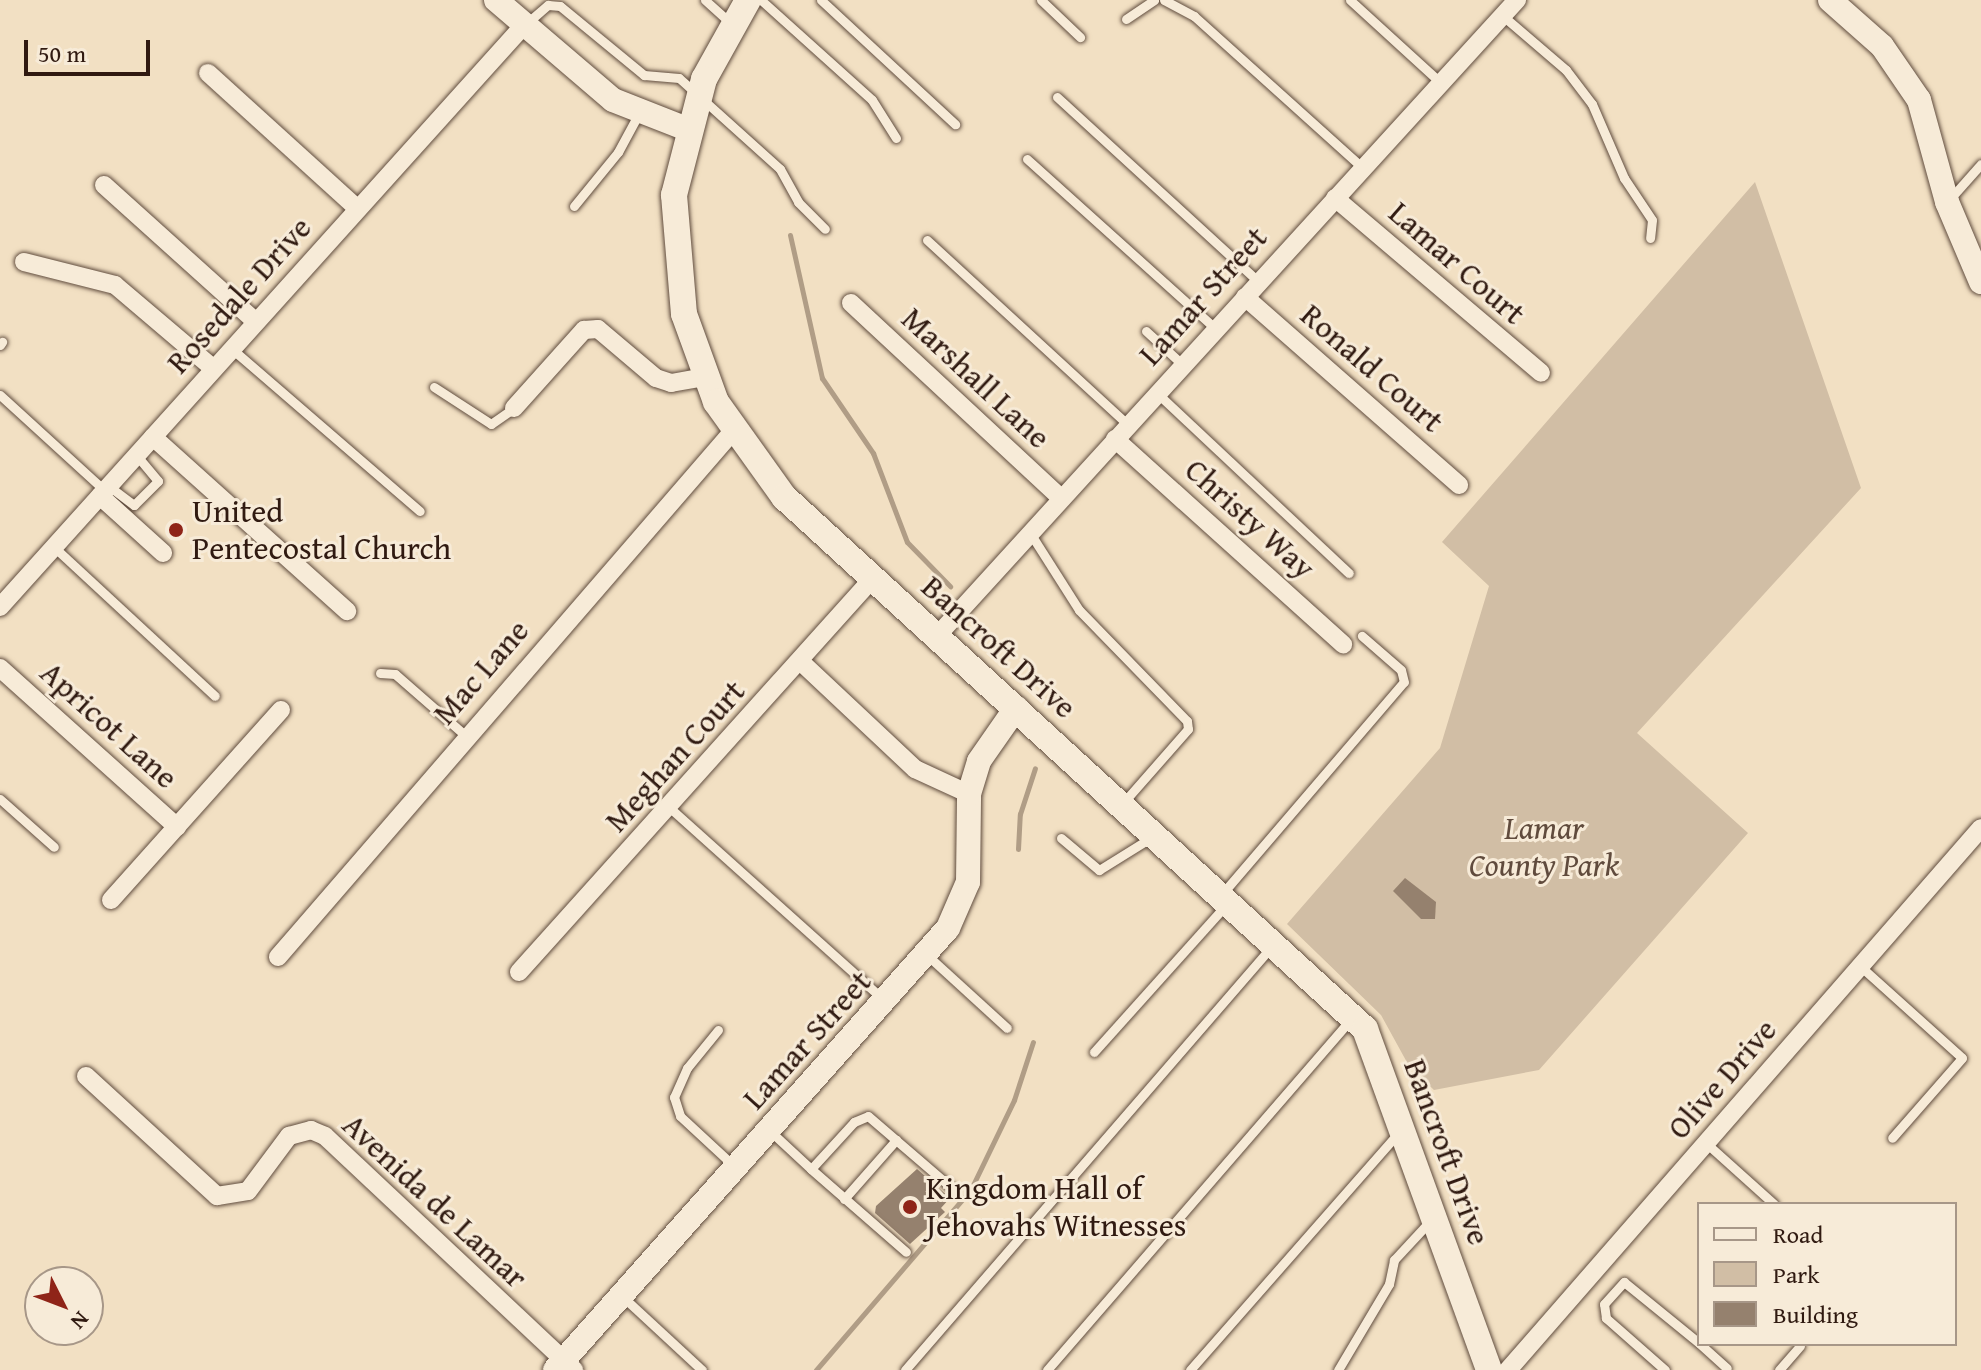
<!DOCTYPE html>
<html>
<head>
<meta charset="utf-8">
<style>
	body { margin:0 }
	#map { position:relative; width:1981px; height:1370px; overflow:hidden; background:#f2e0c3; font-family:"Gentium Book Plus",serif }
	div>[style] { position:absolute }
	.green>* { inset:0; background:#d1bea5 }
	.stream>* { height:5px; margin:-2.5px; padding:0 2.5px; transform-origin:2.5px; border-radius:2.5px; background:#b09d86 }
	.building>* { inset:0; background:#95816e }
	.roads { filter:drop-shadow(0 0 2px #604c3e) drop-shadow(0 0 2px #604c3e) }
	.service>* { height:9px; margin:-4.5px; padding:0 4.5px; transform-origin:4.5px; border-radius:4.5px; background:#f7ebd8 }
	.minor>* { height:18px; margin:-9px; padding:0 9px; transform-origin:9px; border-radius:9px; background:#f7ebd8 }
	.tertiary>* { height:24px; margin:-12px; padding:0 12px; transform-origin:12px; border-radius:12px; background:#f7ebd8 }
	.secondary>* { height:26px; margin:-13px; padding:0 13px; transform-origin:13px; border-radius:13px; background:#f7ebd8 }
	.dots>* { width:22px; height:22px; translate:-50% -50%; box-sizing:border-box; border:4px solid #f7ebd8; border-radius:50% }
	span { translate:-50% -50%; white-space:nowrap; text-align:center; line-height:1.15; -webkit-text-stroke:6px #f7ebd8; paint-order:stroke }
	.street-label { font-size:32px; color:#301a11 }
	.poi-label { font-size:32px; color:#301a11 }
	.left { translate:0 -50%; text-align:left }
	.park-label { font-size:32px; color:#604b3d; font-style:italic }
	.legend { position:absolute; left:1697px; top:1202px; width:260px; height:144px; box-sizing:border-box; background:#f7ebd8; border:2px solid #a79788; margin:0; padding:10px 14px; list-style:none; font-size:24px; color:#301a11 }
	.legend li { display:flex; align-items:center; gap:16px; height:40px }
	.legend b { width:40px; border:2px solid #a79788 }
	.north { position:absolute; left:24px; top:1266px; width:80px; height:80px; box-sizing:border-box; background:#f7ebd8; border:2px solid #a79788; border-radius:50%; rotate:132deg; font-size:22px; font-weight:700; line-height:32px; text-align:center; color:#301a11 }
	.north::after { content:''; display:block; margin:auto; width:28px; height:36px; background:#8f2418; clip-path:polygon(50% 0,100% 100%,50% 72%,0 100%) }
	.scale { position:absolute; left:24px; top:40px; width:126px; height:36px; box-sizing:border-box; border:4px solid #301a11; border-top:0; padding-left:10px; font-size:24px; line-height:28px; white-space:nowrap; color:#301a11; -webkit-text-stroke:6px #f7ebd8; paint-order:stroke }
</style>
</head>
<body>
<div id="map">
	<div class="green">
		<i style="clip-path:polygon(1755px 182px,1861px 488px,1637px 733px,1748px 833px,1539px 1070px,1434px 1090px,1409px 1066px,1381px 1015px,1287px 924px,1440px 748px,1489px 586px,1442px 542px)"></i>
	</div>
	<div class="stream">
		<i style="left:790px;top:235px;width:147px;rotate:77.4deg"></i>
		<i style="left:822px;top:378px;width:91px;rotate:55.8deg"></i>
		<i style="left:873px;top:453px;width:95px;rotate:69.1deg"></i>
		<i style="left:907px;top:542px;width:62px;rotate:45.7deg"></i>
		<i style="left:1018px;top:849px;width:35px;rotate:-87deg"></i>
		<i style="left:1020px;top:814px;width:48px;rotate:-71.9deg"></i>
		<i style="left:816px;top:1370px;width:238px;rotate:-49.4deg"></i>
		<i style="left:971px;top:1189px;width:99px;rotate:-64.2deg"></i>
		<i style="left:1014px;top:1100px;width:61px;rotate:-71.9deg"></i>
	</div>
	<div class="building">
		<i style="clip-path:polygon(1405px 878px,1436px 902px,1435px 919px,1421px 919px,1393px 891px)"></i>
		<i style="clip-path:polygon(917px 1169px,950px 1198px,941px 1208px,945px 1212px,910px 1244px,875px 1213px,876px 1206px)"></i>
	</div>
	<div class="roads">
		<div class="service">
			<i style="left:705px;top:0;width:36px;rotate:42deg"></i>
			<i style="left:761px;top:0;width:149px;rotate:42deg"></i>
			<i style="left:872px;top:100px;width:45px;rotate:57.7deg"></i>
			<i style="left:821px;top:0;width:183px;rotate:42.8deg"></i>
			<i style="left:1041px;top:0;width:54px;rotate:43.5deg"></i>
			<i style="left:1164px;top:0;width:34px;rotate:28deg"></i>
			<i style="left:1194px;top:16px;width:227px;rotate:42deg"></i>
			<i style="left:1350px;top:0;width:123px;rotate:42.4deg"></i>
			<i style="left:1503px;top:16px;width:83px;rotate:40.6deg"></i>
			<i style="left:1566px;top:70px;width:43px;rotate:52.6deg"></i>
			<i style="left:1592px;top:104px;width:81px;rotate:66.6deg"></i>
			<i style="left:1624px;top:178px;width:50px;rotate:56.3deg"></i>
			<i style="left:1652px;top:220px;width:18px;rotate:96deg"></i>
			<i style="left:1126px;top:19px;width:34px;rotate:-34deg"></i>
			<i style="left:527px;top:23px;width:28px;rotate:-41deg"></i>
			<i style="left:548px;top:5px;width:12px;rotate:5deg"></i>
			<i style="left:560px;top:6px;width:109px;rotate:39.4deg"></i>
			<i style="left:644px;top:75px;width:35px;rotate:5deg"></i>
			<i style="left:679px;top:78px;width:136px;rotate:42deg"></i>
			<i style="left:780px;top:169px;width:38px;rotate:61deg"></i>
			<i style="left:798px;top:202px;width:38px;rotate:45deg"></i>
			<i style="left:1057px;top:97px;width:274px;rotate:42.5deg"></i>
			<i style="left:1027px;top:159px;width:254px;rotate:42deg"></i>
			<i style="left:1949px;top:200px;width:48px;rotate:-48.4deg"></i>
			<i style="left:574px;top:206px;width:70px;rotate:-50.8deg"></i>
			<i style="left:618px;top:152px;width:44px;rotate:-61.7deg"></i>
			<i style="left:927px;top:240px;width:273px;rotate:42.6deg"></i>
			<i style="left:1146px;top:331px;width:50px;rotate:42.6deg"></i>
			<i style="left:0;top:345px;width:4px;rotate:-56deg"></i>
			<i style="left:232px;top:349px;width:248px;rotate:40.8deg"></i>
			<i style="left:434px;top:387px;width:68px;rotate:33deg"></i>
			<i style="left:491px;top:424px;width:28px;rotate:-35deg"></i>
			<i style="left:1157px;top:393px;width:263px;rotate:43.2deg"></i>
			<i style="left:0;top:395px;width:142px;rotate:42.4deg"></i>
			<i style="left:110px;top:487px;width:30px;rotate:37deg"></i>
			<i style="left:134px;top:505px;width:34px;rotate:-45deg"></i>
			<i style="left:158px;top:481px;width:34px;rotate:-130deg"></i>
			<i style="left:1030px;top:533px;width:91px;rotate:57.5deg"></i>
			<i style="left:1079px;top:610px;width:155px;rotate:45.8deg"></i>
			<i style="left:1187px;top:721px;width:8px;rotate:83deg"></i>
			<i style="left:1188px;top:729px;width:98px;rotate:131.3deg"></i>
			<i style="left:54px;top:547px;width:219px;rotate:42.8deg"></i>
			<i style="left:380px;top:673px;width:15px;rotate:4deg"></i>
			<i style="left:395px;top:674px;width:94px;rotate:41.1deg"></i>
			<i style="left:0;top:799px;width:72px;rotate:41.6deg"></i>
			<i style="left:670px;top:808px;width:285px;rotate:41.9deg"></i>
			<i style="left:1061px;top:838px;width:50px;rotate:40.1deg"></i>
			<i style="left:1099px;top:870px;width:62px;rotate:-31.9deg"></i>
			<i style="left:1222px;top:894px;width:279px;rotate:-49.4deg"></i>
			<i style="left:1404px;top:682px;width:12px;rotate:-104deg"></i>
			<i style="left:1401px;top:670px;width:52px;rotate:-138.9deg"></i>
			<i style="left:927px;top:955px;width:108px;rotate:42.4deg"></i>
			<i style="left:1860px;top:966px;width:137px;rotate:42deg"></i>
			<i style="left:1962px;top:1058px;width:106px;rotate:131.2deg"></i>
			<i style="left:718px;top:1030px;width:49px;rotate:129.2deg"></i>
			<i style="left:687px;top:1068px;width:32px;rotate:114deg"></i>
			<i style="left:674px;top:1097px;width:20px;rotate:72deg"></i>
			<i style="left:680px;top:1116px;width:75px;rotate:42.8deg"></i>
			<i style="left:1094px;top:1052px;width:196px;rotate:-48.1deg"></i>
			<i style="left:769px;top:1130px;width:57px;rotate:42.9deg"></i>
			<i style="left:811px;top:1169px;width:64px;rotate:-47.5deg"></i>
			<i style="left:854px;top:1122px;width:15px;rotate:-23deg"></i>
			<i style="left:868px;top:1116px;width:113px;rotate:40.7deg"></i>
			<i style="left:1706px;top:1143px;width:91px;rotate:41.9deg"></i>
			<i style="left:811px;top:1169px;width:126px;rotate:41.1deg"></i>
			<i style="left:844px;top:1199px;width:79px;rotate:-48.6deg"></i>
			<i style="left:622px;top:1296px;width:109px;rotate:42.8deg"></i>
			<i style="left:1700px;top:1344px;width:36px;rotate:42deg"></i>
			<i style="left:905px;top:1370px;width:561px;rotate:-49.12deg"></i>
			<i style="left:1047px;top:1370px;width:464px;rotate:-49.1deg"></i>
			<i style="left:1190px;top:1370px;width:315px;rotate:-48.7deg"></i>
			<i style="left:1338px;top:1370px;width:100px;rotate:-59.3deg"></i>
			<i style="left:1389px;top:1284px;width:25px;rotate:-78deg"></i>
			<i style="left:1394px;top:1260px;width:56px;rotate:-47.2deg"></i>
			<i style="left:1665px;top:1370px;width:79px;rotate:-138.6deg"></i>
			<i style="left:1606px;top:1318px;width:14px;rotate:-98deg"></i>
			<i style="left:1604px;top:1304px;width:30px;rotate:-48deg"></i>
			<i style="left:1624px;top:1282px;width:97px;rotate:39.1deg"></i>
			<i style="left:1779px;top:1370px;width:32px;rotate:-49deg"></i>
		</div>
		<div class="minor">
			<i style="left:208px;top:73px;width:201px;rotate:42.2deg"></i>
			<i style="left:104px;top:185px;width:203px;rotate:42deg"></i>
			<i style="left:1335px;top:198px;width:270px;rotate:40.3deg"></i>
			<i style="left:24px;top:262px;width:94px;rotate:14.2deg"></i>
			<i style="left:115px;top:285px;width:128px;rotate:40.3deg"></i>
			<i style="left:1245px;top:297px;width:285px;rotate:41.3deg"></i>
			<i style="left:851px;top:303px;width:287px;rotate:42.9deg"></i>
			<i style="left:514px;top:408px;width:105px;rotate:-48.1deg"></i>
			<i style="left:584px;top:330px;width:14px;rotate:-4deg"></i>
			<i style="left:598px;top:329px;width:76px;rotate:40.2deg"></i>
			<i style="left:656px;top:378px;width:16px;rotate:18deg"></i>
			<i style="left:671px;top:383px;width:35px;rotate:-10deg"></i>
			<i style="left:153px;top:437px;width:261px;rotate:41.9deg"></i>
			<i style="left:1115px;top:439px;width:307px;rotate:42deg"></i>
			<i style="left:100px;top:496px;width:85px;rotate:42.1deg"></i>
			<i style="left:0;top:607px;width:783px;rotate:-48deg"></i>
			<i style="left:937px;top:636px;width:861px;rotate:-47.64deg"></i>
			<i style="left:800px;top:661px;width:158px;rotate:43.2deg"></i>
			<i style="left:915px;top:769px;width:60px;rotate:24.8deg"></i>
			<i style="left:0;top:668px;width:238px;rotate:41.9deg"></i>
			<i style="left:111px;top:900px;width:255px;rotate:-48.2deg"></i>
			<i style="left:278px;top:957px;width:695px;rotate:-49.14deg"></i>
			<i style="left:519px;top:972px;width:530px;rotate:-48.06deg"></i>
			<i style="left:86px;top:1076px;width:178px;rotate:42.5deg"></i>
			<i style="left:217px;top:1196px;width:31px;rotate:-9deg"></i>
			<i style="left:248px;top:1191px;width:69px;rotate:-53.3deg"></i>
			<i style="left:289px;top:1136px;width:23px;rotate:-15deg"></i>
			<i style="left:311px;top:1130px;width:15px;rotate:23deg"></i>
			<i style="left:325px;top:1136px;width:342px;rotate:43.2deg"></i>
			<i style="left:1508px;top:1370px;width:719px;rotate:-48.89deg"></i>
		</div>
		<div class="tertiary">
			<i style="left:496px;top:0;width:154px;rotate:40.5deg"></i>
			<i style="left:613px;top:100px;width:79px;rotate:21.4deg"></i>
			<i style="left:1830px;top:0;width:69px;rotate:41.5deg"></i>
			<i style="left:1882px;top:46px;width:65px;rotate:55.6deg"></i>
			<i style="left:1919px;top:100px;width:106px;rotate:74.6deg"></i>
			<i style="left:1947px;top:202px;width:87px;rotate:67deg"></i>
			<i style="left:555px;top:1370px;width:591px;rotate:-48.36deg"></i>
			<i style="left:948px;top:928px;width:50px;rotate:-66.5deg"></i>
			<i style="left:968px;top:882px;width:88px;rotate:-89.3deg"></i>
			<i style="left:969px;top:794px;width:34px;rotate:-73deg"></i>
			<i style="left:979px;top:761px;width:65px;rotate:-55.1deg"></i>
		</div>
		<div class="secondary">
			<i style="left:748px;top:0;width:90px;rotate:119.1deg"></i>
			<i style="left:704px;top:79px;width:120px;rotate:104.5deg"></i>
			<i style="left:674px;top:195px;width:119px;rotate:85.2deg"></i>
			<i style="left:684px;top:314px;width:94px;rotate:70deg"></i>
			<i style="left:716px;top:402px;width:117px;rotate:54.4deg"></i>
			<i style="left:784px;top:497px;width:788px;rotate:42.48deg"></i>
			<i style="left:1365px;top:1029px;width:363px;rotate:70deg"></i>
		</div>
	</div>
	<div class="dots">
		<i style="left:176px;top:530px;background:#8f2418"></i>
		<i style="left:910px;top:1207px;background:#8f2418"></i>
	</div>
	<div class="street-label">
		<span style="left:1457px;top:263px;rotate:41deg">Lamar Court</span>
		<span style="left:239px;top:295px;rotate:-48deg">Rosedale Drive</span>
		<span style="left:1203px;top:296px;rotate:-48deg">Lamar Street</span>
		<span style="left:1372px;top:368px;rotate:41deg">Ronald Court</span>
		<span style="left:976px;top:378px;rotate:43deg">Marshall Lane</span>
		<span style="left:1250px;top:519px;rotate:42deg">Christy Way</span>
		<span style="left:999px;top:647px;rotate:42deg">Bancroft Drive</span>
		<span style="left:481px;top:672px;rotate:-49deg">Mac Lane</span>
		<span style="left:109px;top:725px;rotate:42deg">Apricot Lane</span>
		<span style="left:675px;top:756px;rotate:-48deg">Meghan Court</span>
		<span style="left:807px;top:1040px;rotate:-48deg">Lamar Street</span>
		<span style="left:1722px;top:1079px;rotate:-49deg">Olive Drive</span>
		<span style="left:1447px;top:1152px;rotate:70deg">Bancroft Drive</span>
		<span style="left:435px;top:1201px;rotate:43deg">Avenida de Lamar</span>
	</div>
	<div class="poi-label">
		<span class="left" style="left:192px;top:530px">United<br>Pentecostal Church</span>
		<span class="left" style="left:926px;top:1207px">Kingdom Hall of<br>Jehovahs Witnesses</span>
	</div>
	<div class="park-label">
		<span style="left:1544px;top:847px">Lamar<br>County Park</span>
	</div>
	<ul class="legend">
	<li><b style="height:10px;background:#f7ebd8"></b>Road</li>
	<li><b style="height:22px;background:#d1bea5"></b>Park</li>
	<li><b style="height:22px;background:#95816e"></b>Building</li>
	</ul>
	<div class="north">N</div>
	<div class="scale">50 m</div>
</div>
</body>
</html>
